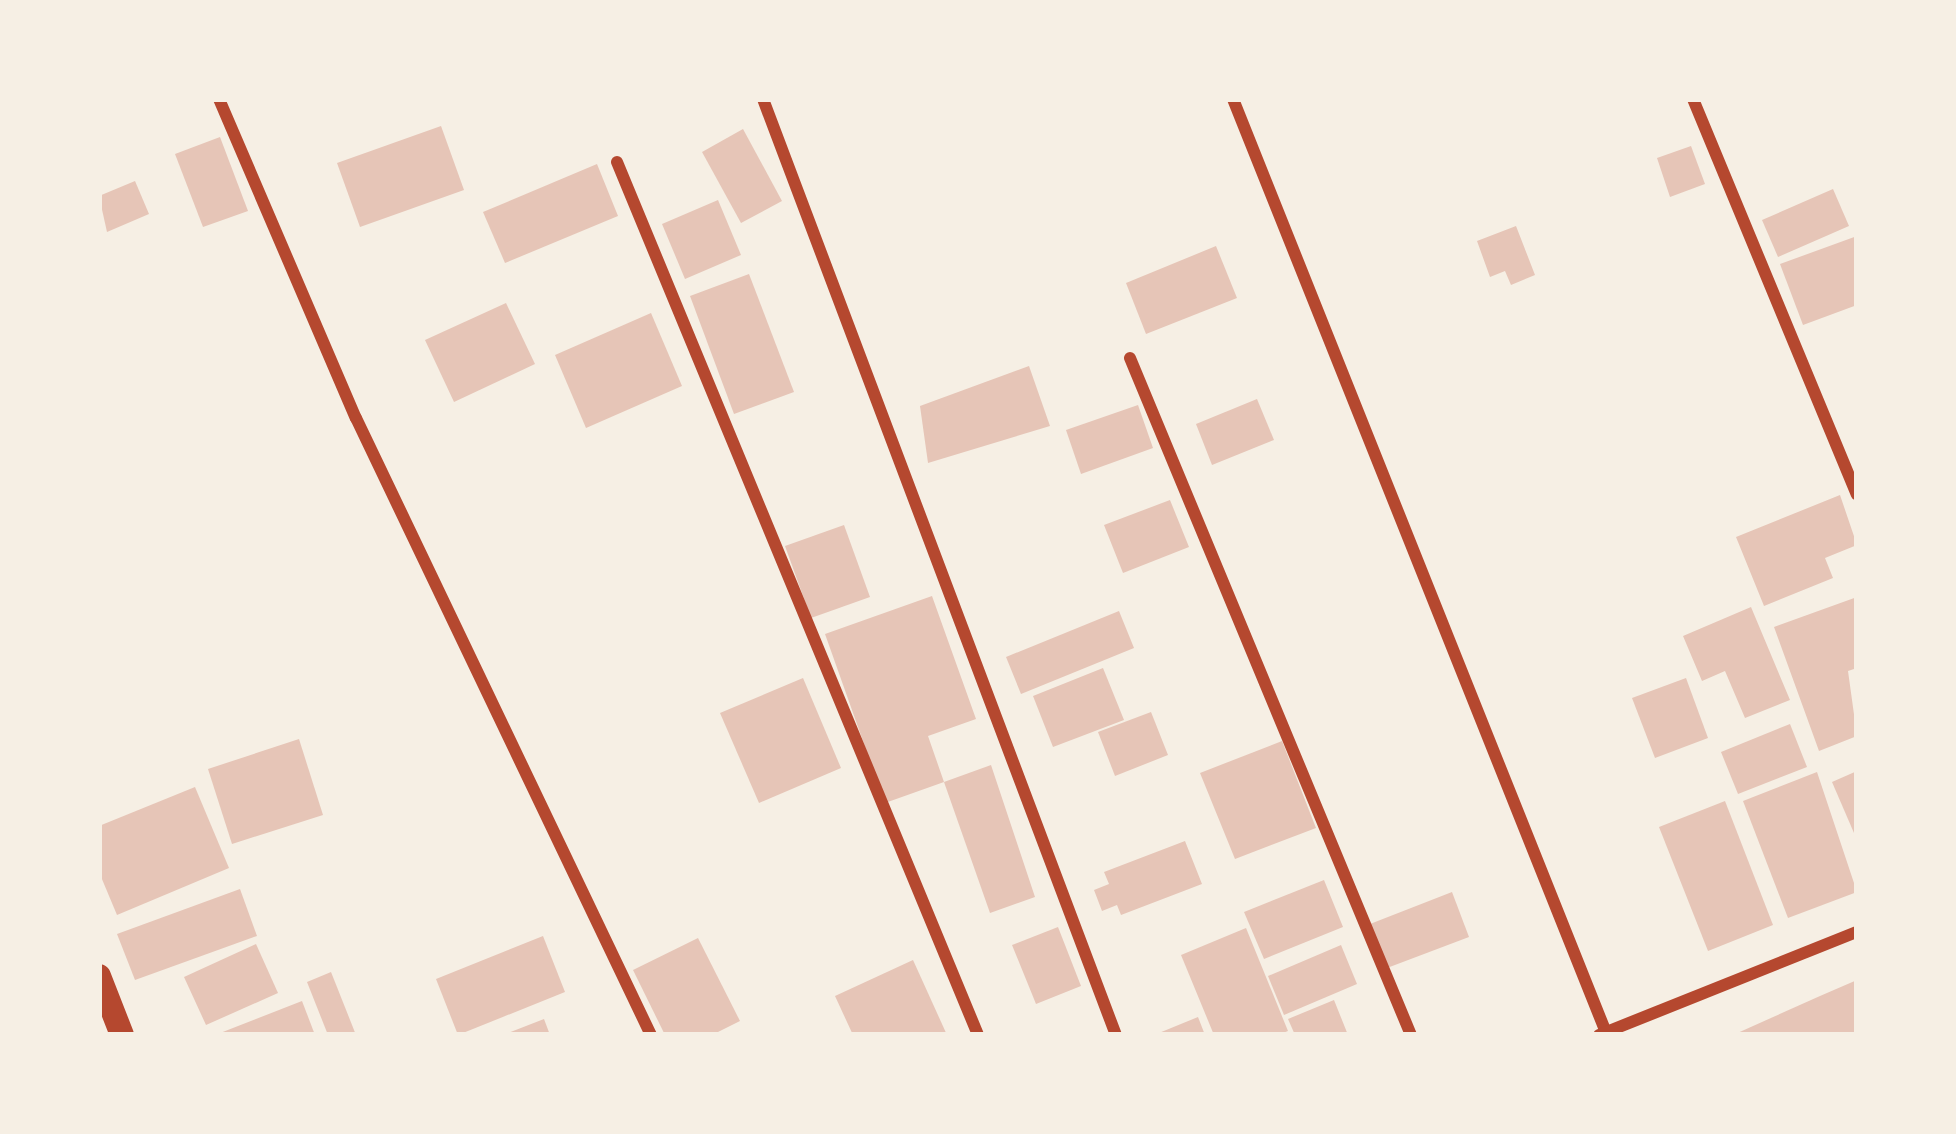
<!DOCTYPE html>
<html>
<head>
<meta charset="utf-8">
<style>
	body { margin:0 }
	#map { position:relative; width:1956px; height:1134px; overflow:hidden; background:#f6efe4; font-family:Karla,sans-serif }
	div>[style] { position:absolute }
	.building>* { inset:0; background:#e6c5b7 }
	.minor>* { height:12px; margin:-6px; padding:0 6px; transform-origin:6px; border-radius:6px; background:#b5482f }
	.secondary>* { height:24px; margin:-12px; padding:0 12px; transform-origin:12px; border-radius:12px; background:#b5482f }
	span { translate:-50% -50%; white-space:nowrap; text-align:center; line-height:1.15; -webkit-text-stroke:10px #f6efe4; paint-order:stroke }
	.frame { position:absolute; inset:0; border:102px solid #f6efe4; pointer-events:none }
</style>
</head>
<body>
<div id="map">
	<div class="building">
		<i style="clip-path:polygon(441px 126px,464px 190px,360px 227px,337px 163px)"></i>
		<i style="clip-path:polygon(743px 129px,782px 201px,741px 223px,702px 152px)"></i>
		<i style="clip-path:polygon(220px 137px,248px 211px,203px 227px,175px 154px)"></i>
		<i style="clip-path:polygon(1691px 146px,1705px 184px,1670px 197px,1657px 158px)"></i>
		<i style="clip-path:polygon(597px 164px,618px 216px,505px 263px,483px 212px)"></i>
		<i style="clip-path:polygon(135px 181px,149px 214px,107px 232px,99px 196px)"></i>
		<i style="clip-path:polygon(1833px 189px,1849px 226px,1778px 257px,1762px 220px)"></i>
		<i style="clip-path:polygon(718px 200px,741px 255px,685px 279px,662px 224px)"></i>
		<i style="clip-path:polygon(1516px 226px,1535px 275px,1511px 285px,1505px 271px,1490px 277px,1477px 241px)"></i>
		<i style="clip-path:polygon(1857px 236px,1857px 305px,1803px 325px,1780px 264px)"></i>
		<i style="clip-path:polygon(1216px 246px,1237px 298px,1146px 334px,1126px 283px)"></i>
		<i style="clip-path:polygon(749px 274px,794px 392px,734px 414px,690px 296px)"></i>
		<i style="clip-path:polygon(506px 303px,535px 364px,454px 402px,425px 340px)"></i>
		<i style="clip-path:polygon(651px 313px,682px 386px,586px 428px,555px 355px)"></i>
		<i style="clip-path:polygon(1029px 366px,1050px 426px,928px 463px,920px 406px)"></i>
		<i style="clip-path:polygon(1257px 399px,1274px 440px,1212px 465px,1196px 424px)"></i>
		<i style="clip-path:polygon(1138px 405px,1153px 448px,1081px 474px,1066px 430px)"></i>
		<i style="clip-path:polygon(1840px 495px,1857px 545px,1825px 558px,1833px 578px,1764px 606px,1736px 537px)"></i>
		<i style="clip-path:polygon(1170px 500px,1189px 547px,1123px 573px,1104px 525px)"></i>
		<i style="clip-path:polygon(844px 525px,870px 597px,811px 618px,785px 546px)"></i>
		<i style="clip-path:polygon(932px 596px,976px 719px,928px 736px,944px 782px,885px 803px,825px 634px)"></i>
		<i style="clip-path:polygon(1857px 597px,1857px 668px,1848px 671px,1857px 736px,1819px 751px,1774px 627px)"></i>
		<i style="clip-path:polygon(1751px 607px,1790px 700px,1745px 718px,1725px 671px,1702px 681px,1683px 636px)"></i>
		<i style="clip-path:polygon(1119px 611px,1134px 648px,1021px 694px,1006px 657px)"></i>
		<i style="clip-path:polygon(1103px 668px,1124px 720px,1053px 747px,1033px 696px)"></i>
		<i style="clip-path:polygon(803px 678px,841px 768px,759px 803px,720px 713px)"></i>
		<i style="clip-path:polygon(1686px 678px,1708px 738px,1655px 758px,1632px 698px)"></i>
		<i style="clip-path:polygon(1151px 712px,1168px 755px,1115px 776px,1098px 732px)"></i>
		<i style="clip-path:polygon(1790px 724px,1807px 767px,1738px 794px,1721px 752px)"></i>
		<i style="clip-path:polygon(299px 739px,323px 815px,232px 844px,208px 769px)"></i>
		<i style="clip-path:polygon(1282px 741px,1316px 828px,1235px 859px,1200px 773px)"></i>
		<i style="clip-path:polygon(991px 765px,1035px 897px,990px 913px,944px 782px)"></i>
		<i style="clip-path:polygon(1857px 771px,1857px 840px,1832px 782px)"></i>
		<i style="clip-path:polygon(1817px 772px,1857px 892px,1788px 918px,1743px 801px)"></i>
		<i style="clip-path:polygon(195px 787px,229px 868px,117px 915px,99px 872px,99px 826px)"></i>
		<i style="clip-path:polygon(1725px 801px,1773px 925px,1708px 951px,1659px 827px)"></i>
		<i style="clip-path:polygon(1185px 841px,1202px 884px,1121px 915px,1117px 905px,1102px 911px,1094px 890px,1109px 884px,1104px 872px)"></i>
		<i style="clip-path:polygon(1324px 880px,1343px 927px,1264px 959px,1244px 912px)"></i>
		<i style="clip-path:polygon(240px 889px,257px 936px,135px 980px,117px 934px)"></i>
		<i style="clip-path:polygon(1452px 892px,1469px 937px,1387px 968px,1370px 924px)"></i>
		<i style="clip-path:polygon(1058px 927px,1081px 986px,1036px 1004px,1012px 945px)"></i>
		<i style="clip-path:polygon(1246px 928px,1288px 1031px,1278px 1035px,1214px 1035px,1181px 955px)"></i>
		<i style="clip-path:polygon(543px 936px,565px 992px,458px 1035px,436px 979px)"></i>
		<i style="clip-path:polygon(698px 938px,740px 1021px,712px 1035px,665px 1035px,633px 970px)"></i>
		<i style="clip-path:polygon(256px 944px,278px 993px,206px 1025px,184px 977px)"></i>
		<i style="clip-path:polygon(1341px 945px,1357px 984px,1284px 1015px,1268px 976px)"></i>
		<i style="clip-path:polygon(913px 960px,947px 1035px,853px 1035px,835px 996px)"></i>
		<i style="clip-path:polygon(331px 972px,356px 1035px,328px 1035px,307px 982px)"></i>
		<i style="clip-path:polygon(1857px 980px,1857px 1035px,1733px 1035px,1820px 996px)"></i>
		<i style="clip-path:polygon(1334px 1000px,1348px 1035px,1295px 1035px,1288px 1019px)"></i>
		<i style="clip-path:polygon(302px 1001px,315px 1035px,215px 1035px)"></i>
		<i style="clip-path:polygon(1198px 1017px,1205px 1035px,1154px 1035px)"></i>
		<i style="clip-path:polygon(544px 1019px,550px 1035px,503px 1035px)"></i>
	</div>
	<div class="minor">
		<i style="left:219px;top:99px;width:347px;rotate:66.8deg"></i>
		<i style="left:356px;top:418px;width:684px;rotate:64.45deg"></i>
		<i style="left:763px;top:99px;width:1000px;rotate:69.34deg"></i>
		<i style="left:1233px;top:99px;width:1008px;rotate:68.22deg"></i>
		<i style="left:1693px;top:99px;width:428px;rotate:67.5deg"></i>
		<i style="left:617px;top:162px;width:945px;rotate:67.53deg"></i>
		<i style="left:1130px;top:358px;width:733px;rotate:67.46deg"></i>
		<i style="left:1599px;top:1035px;width:278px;rotate:-21.8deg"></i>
	</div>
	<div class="secondary">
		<i style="left:99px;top:976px;width:63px;rotate:68.7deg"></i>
	</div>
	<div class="frame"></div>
</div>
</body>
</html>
